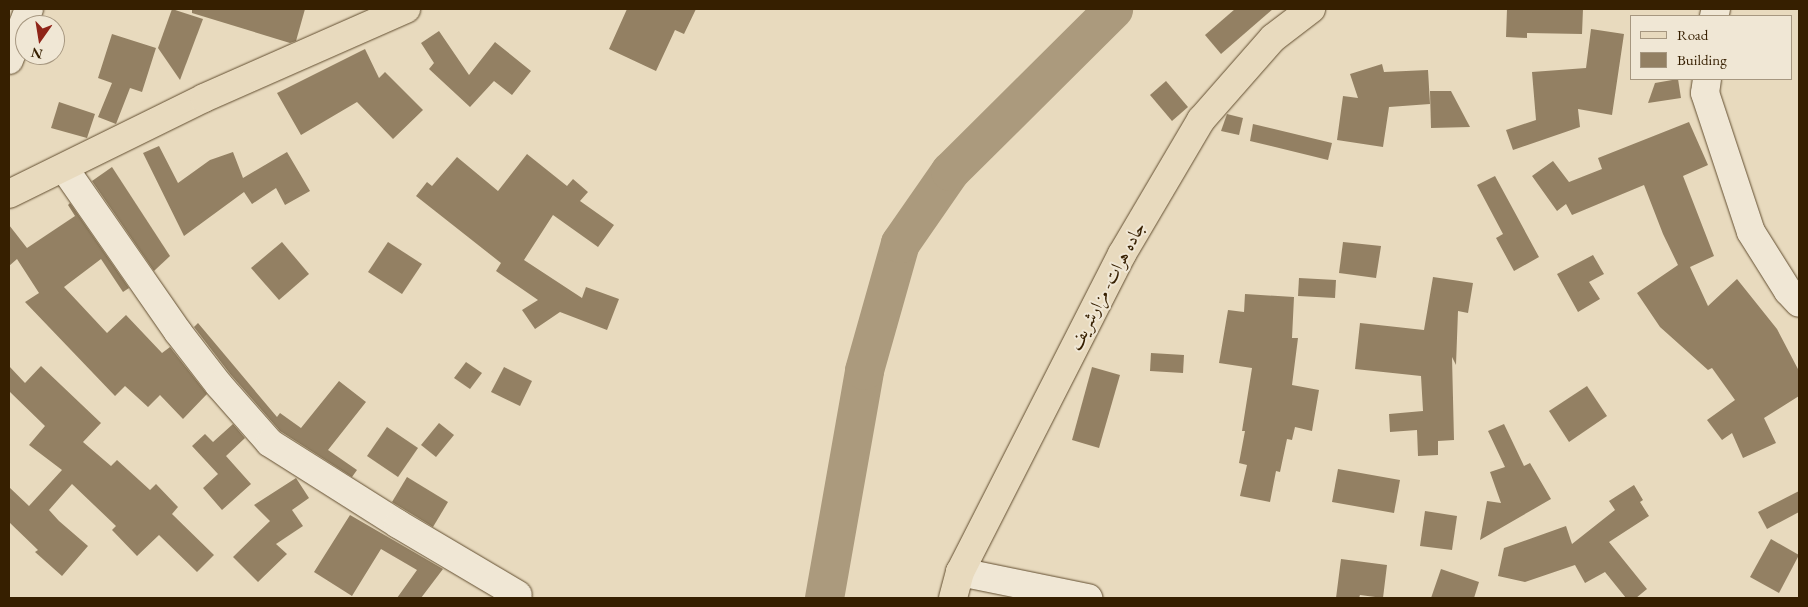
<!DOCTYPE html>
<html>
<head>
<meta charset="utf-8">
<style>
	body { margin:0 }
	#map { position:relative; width:1808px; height:607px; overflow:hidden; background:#e8dabe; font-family:"EB Garamond",Amiri,serif }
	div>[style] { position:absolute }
	.river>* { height:39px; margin:-19.5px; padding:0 19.5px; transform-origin:19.5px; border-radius:19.5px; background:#ab9a7d }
	.building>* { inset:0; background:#938063 }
	.roads { filter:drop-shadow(0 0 1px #624e30) drop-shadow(0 0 1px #624e30) }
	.minor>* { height:28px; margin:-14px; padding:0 14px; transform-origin:14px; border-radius:14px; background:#f0e7d5 }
	.major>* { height:28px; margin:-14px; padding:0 14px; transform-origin:14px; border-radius:14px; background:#e8dabe }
	.highway>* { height:28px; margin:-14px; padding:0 14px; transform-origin:14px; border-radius:14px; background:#e8dabe }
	span { translate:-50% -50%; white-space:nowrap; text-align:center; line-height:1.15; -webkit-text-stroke:4px #f0e7d5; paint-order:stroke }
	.street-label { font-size:18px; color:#361f00 }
	.frame { position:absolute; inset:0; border:10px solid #361f00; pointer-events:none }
	.legend { position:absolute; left:1630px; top:15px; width:162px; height:65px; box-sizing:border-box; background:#f0e7d5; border:1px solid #a69780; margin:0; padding:6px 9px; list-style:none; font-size:15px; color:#361f00 }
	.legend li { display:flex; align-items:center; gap:10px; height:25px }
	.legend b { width:25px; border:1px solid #a69780 }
	.north { position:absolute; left:15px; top:15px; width:50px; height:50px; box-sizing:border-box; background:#f0e7d5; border:1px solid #a69780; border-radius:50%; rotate:193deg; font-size:14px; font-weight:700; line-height:20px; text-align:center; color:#361f00 }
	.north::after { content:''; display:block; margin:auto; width:18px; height:22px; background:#8f2418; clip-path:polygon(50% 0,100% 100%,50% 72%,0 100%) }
</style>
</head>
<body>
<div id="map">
	<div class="river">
		<i style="left:824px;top:598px;width:231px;rotate:-80deg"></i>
		<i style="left:864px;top:370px;width:132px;rotate:-74.2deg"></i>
		<i style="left:900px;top:243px;width:88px;rotate:-55.2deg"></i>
		<i style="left:950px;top:171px;width:230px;rotate:-44.8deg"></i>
	</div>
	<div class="building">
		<i style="clip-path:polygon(172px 9px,203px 19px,180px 80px,158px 48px)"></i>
		<i style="clip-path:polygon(192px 9px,305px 9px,296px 41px,290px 43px,192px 13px)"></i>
		<i style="clip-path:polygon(627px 9px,696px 9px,684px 34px,675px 30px,656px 71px,609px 49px)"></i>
		<i style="clip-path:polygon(1235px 9px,1273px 9px,1221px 54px,1205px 35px)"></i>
		<i style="clip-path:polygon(1507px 9px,1583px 9px,1582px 34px,1527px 33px,1527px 38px,1506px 37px)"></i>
		<i style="clip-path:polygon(1591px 29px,1624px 34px,1612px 115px,1578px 109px,1580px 127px,1513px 150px,1506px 130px,1536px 120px,1532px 72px,1586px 68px)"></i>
		<i style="clip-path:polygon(439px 31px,469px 75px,495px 42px,531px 71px,512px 95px,494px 81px,470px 107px,429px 69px,434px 63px,421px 43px)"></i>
		<i style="clip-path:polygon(112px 34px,156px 48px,142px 92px,130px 88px,116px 124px,98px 117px,112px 83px,98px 78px)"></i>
		<i style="clip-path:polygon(365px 49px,379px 78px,385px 72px,423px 110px,393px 139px,357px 102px,301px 135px,277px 93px)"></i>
		<i style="clip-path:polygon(1382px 64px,1384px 72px,1428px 70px,1430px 104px,1389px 107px,1383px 147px,1337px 140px,1343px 96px,1358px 98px,1350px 74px)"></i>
		<i style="clip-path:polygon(1678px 79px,1681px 98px,1648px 103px,1655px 83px)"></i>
		<i style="clip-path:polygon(1166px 81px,1188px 107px,1172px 121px,1150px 95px)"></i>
		<i style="clip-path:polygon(1430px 91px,1451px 91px,1470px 127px,1431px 128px)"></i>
		<i style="clip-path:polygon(59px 102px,95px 114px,87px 138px,51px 128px)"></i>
		<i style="clip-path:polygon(1227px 114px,1243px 118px,1239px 135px,1221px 131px)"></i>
		<i style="clip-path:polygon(1689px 122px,1708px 165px,1683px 176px,1714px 256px,1690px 267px,1708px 306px,1737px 279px,1777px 329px,1799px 371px,1799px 396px,1764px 418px,1776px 443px,1743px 458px,1732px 433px,1722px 440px,1707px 420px,1735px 400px,1712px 368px,1708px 370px,1660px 327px,1637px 293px,1678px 265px,1663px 234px,1644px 185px,1572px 215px,1566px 204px,1557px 211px,1532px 176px,1553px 161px,1569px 182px,1602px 169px,1598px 158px)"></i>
		<i style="clip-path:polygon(1253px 124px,1332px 143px,1328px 160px,1250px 141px)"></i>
		<i style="clip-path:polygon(159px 146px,178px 183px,210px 160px,233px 152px,243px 178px,287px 152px,310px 191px,285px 205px,276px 188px,252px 204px,244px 192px,184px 236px,143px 153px)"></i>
		<i style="clip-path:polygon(527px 154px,567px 186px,573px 179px,588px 192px,580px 201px,614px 225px,598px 247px,553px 215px,524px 260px,582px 298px,586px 287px,619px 299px,607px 330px,560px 312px,535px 329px,522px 310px,538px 300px,496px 271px,501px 263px,416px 196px,427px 182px,432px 186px,457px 157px,498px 191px)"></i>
		<i style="clip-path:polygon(112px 167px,170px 256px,154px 271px,92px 181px)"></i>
		<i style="clip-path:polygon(1495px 176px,1539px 257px,1514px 271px,1496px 238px,1503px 234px,1477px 185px)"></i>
		<i style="clip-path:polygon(70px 203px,129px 288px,123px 292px,101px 259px,64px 287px,107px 333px,126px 315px,162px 353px,170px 347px,207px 394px,183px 419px,160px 395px,148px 407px,125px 386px,115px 396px,25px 302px,39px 293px,17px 259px,9px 266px,9px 225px,27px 248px,75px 216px,68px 205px)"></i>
		<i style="clip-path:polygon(282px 242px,309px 274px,279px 300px,251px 268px)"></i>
		<i style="clip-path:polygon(388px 242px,422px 264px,402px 294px,368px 272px)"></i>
		<i style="clip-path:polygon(1343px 242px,1381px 246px,1376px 278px,1339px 273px)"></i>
		<i style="clip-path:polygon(1593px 255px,1604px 274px,1589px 282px,1600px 299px,1578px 312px,1557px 274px)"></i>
		<i style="clip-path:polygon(1433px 277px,1473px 283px,1468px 313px,1458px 311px,1456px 365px,1452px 357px,1454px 440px,1438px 441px,1438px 455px,1418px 456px,1417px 430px,1390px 432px,1389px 414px,1423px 411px,1421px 376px,1355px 369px,1360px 323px,1424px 330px)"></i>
		<i style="clip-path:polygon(1299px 278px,1336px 280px,1335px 298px,1298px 296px)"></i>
		<i style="clip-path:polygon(1245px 294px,1294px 297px,1292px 338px,1298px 338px,1292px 385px,1319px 390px,1312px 431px,1295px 427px,1292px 440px,1287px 439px,1280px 472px,1276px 471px,1270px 502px,1240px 496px,1247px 465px,1239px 463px,1245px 431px,1242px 431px,1252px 368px,1219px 363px,1228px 310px,1244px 312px)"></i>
		<i style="clip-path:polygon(198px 323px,277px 417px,280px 413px,301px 428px,339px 381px,366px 402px,328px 450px,357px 470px,352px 477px,280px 431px,231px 375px,194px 327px)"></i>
		<i style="clip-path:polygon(1151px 353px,1184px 355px,1183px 373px,1150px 371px)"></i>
		<i style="clip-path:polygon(466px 362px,482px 373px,470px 389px,454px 378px)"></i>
		<i style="clip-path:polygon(9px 366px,25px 383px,41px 366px,101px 423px,83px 442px,111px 466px,117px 460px,150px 490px,156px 484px,178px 507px,172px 514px,214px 555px,197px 572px,159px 535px,137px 556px,112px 530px,116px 526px,72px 484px,49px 510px,59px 521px,88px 546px,62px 576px,35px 552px,38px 550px,9px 522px,9px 487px,29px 506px,62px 470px,29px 445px,45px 426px,9px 391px)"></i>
		<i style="clip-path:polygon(504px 367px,532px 381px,520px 406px,491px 392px)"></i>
		<i style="clip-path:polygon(1092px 367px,1120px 375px,1099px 448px,1072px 440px)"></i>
		<i style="clip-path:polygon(1587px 386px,1607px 416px,1569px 442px,1549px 411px)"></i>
		<i style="clip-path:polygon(439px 423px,454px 435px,436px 457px,421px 445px)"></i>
		<i style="clip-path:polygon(233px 424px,245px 438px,226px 456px,251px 484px,222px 510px,203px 488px,218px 474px,192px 446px,205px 434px,213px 442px)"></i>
		<i style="clip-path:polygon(1504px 424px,1524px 466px,1530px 463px,1551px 499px,1480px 540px,1487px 501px,1501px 503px,1490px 472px,1505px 467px,1488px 431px)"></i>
		<i style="clip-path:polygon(387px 427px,418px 448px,398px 477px,367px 456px)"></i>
		<i style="clip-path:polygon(1338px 469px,1400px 480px,1394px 513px,1332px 502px)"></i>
		<i style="clip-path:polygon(407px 477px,448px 502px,433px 527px,392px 502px)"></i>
		<i style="clip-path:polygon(296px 478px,309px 498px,292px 510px,303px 526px,276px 544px,287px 554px,258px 582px,233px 557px,270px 521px,254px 505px)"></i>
		<i style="clip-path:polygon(1634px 485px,1643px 500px,1640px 502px,1649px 516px,1609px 542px,1647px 589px,1636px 598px,1626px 598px,1605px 572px,1585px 583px,1575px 565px,1525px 582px,1498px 576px,1504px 548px,1566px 526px,1572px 544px,1615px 510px,1609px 501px)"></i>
		<i style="clip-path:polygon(1799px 491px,1799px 512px,1767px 529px,1758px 512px)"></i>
		<i style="clip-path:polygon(1425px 511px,1457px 516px,1452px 550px,1420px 546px)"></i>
		<i style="clip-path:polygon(350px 515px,443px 569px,421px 598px,397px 598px,417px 570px,381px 549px,352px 596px,314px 572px)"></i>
		<i style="clip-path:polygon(1771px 539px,1799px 555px,1779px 593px,1750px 577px)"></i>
		<i style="clip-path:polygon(1341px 559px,1387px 565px,1383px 598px,1360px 595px,1359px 598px,1336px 598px)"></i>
		<i style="clip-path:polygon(1441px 569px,1479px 582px,1474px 598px,1431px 598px)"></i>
	</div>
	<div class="roads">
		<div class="minor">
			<i style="left:1714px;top:16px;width:7px;rotate:-74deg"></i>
			<i style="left:9px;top:60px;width:55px;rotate:-68.6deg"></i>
			<i style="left:1707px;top:79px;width:14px;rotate:98deg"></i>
			<i style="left:1705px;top:93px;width:146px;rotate:71.7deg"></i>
			<i style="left:1751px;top:232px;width:70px;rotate:57.9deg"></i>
			<i style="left:1788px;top:291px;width:16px;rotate:47deg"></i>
			<i style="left:64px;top:168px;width:200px;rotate:55.2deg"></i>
			<i style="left:178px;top:332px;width:67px;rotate:52.3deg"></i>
			<i style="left:219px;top:385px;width:77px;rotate:48.7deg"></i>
			<i style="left:270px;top:443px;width:151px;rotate:32.3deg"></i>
			<i style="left:398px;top:524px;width:139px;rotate:30.6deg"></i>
			<i style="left:960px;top:572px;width:131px;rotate:11.5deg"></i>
		</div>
		<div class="major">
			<i style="left:9px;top:194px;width:217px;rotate:-26.2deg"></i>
			<i style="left:204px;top:98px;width:221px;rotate:-23.8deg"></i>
		</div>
		<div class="highway">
			<i style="left:953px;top:598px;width:27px;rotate:-75deg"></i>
			<i style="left:960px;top:572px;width:357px;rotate:-63deg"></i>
			<i style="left:1122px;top:254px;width:156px;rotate:-59.5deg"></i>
			<i style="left:1201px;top:120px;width:109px;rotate:-48.7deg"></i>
			<i style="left:1273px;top:38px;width:48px;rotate:-37.3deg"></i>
		</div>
	</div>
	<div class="street-label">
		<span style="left:1107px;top:286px;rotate:-62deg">جاده هرات- مزارشریف</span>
	</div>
	<div class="frame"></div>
	<ul class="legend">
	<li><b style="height:6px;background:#e8dabe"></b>Road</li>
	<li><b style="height:14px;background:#938063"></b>Building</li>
	</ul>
	<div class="north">N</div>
</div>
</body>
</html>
